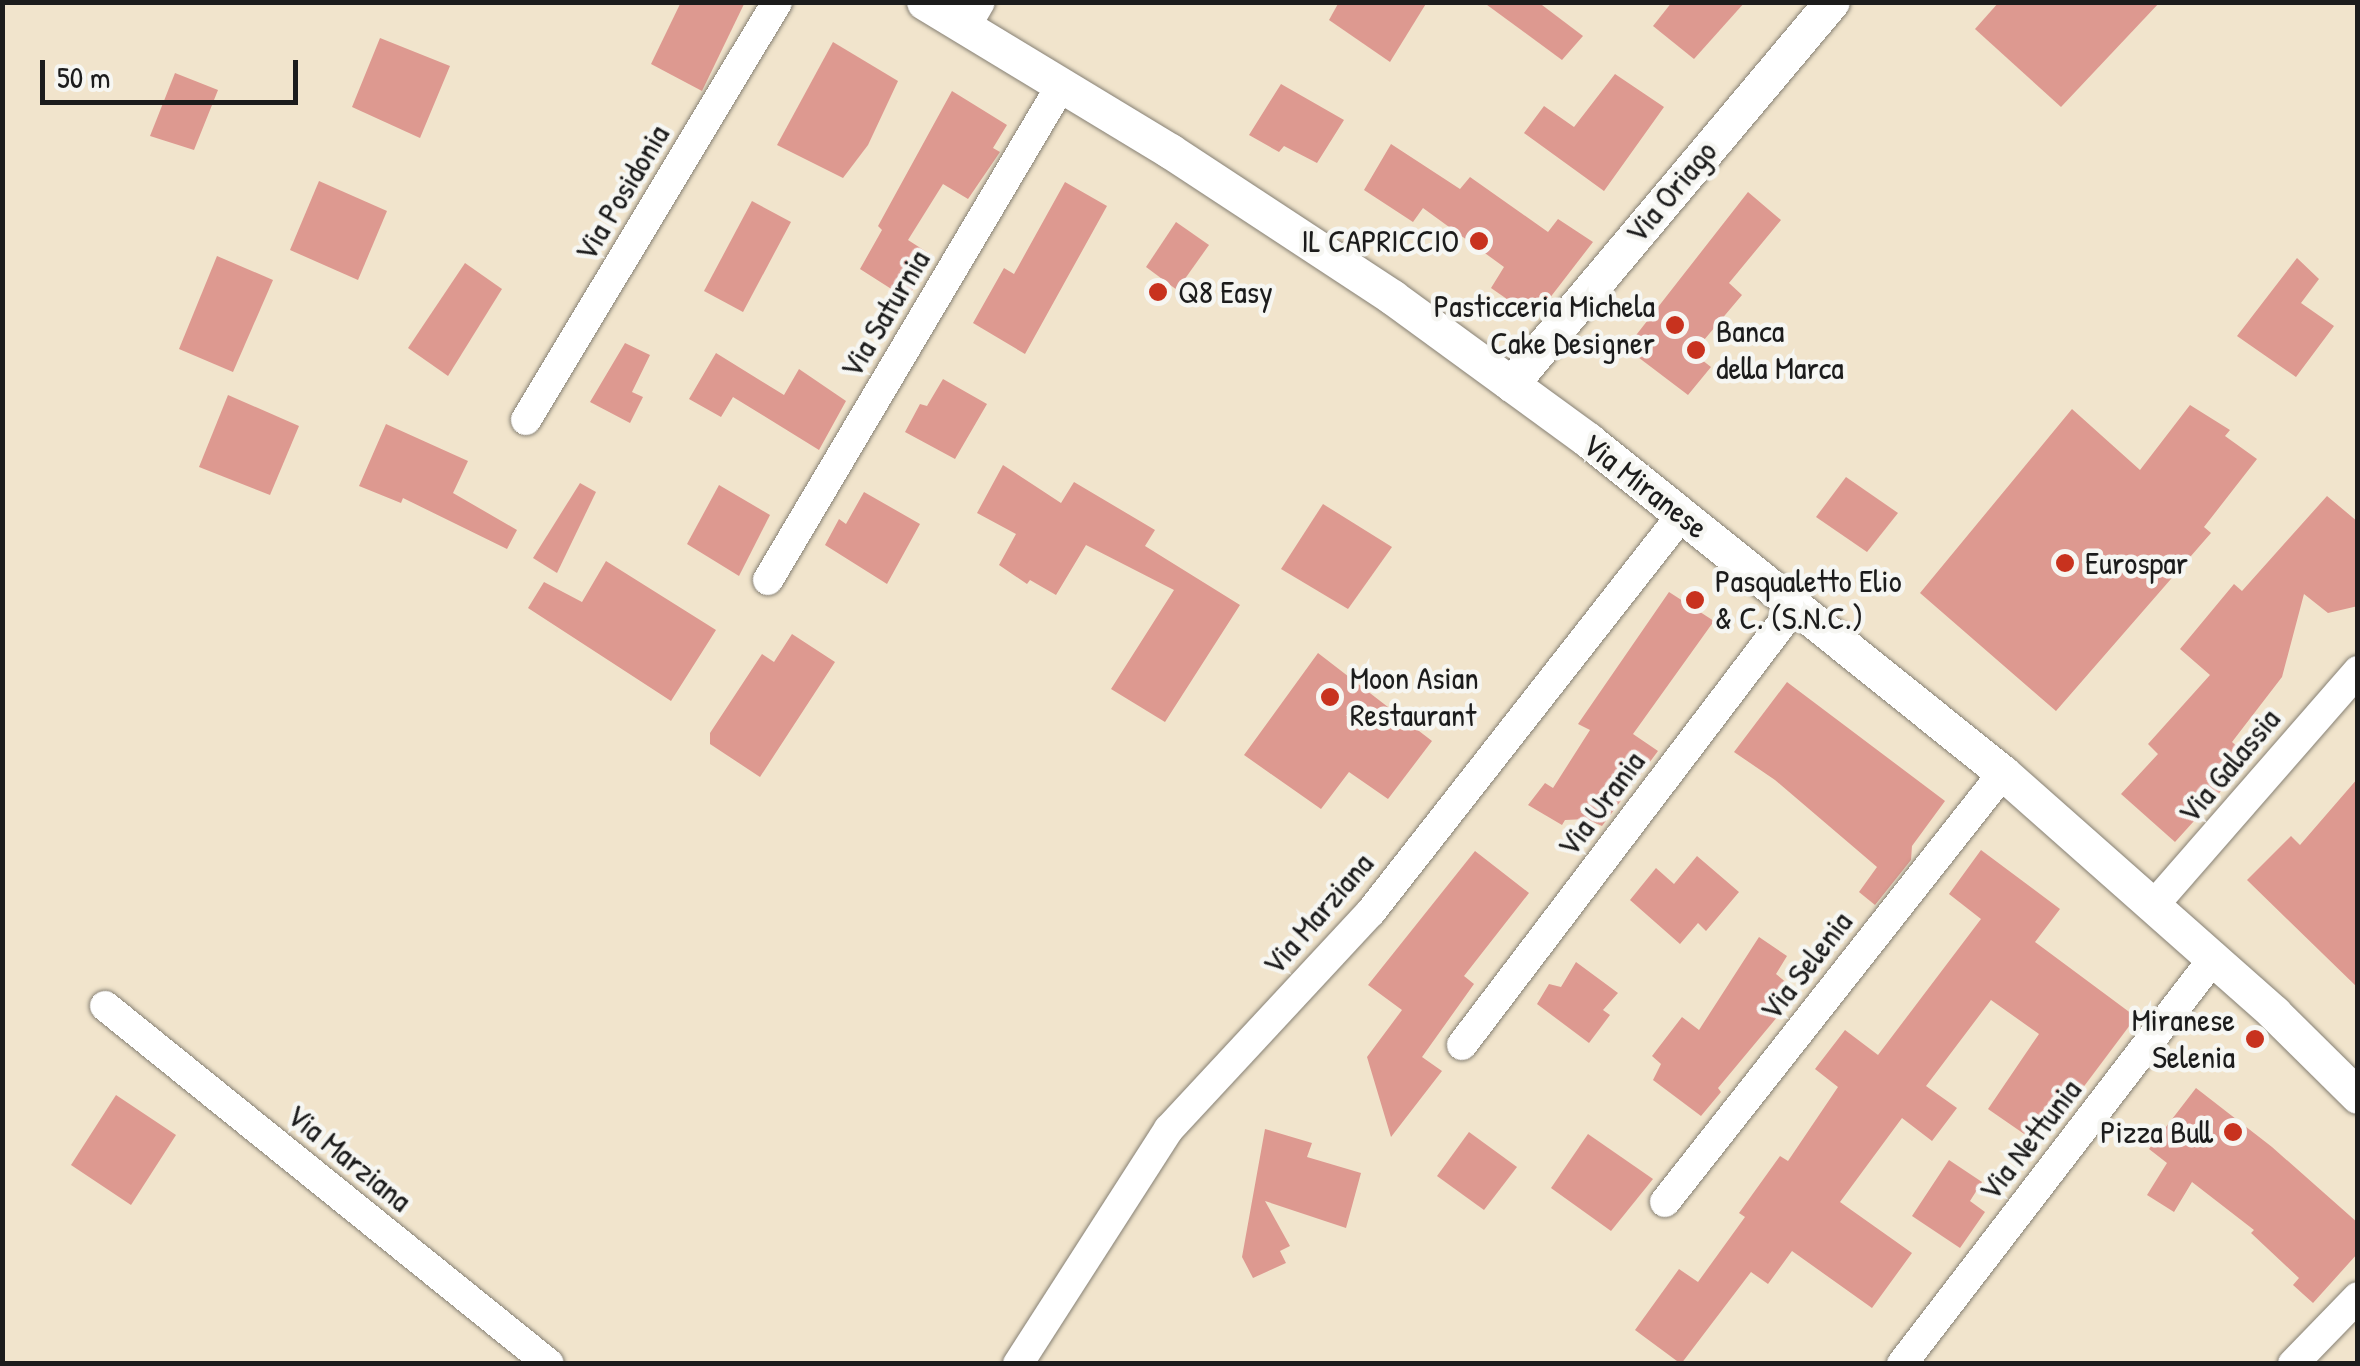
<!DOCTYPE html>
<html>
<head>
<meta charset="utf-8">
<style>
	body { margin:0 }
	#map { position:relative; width:2360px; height:1366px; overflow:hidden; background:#f1e4cc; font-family:"Patrick Hand",sans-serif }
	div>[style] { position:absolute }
	.building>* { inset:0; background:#dd9990 }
	.roads { filter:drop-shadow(0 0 2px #868074) drop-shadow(0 0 2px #868074) }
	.minor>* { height:30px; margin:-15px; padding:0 15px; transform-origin:15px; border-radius:15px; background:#fff }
	.tertiary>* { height:35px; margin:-17.5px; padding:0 17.5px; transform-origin:17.5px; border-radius:17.5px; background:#fff }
	.dots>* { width:28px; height:28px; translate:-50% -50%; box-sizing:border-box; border:5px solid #f6f6f2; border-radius:50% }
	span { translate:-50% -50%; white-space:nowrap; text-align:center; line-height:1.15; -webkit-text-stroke:9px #f6f6f2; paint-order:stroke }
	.street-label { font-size:32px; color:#1c1c1c }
	.poi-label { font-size:32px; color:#1c1c1c }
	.right { translate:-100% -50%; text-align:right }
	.left { translate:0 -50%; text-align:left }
	.frame { position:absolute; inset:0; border:5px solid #1c1c1c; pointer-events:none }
	.scale { position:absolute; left:40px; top:60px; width:258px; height:45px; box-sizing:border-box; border:5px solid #1c1c1c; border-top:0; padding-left:12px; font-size:30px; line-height:35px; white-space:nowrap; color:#1c1c1c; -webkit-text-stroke:8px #f6f6f2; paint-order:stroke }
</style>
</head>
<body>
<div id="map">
	<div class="building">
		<i style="clip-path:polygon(681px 2px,745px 2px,702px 91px,651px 64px)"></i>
		<i style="clip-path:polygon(1339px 2px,1427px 2px,1390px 62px,1329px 20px)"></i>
		<i style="clip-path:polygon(1483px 2px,1538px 2px,1583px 36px,1562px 60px)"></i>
		<i style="clip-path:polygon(1672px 2px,1745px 2px,1694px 59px,1653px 26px)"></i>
		<i style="clip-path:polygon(1999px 2px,2160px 2px,2061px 107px,1975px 29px)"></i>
		<i style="clip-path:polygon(380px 38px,450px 66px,420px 138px,352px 107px)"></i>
		<i style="clip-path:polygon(833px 42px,898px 81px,868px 145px,843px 178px,777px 145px)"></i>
		<i style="clip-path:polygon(175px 73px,218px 90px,194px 150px,150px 136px)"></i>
		<i style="clip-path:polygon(1615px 74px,1664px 107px,1604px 191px,1524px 133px,1544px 106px,1574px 127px)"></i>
		<i style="clip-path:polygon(1281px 84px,1344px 120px,1317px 163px,1284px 146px,1279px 152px,1249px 135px)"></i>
		<i style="clip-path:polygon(952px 91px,1007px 125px,993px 148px,1000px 152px,968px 199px,943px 184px,908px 240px,933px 256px,907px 299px,860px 269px,882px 230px,878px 226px)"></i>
		<i style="clip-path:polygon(1391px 144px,1460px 189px,1470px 177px,1548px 232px,1558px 219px,1593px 242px,1549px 299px,1543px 295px,1530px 315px,1491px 288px,1504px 267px,1423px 208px,1413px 222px,1364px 190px)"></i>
		<i style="clip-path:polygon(319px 181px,387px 211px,358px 280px,290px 250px)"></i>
		<i style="clip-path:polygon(1065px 182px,1107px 206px,1025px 354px,973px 323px,1004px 268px,1014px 274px)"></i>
		<i style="clip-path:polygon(1748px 192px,1781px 220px,1729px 283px,1742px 295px,1693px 353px,1711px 367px,1688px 395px,1626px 348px)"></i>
		<i style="clip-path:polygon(752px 201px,791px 222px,743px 312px,704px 291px)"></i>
		<i style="clip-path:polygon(1176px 222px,1209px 245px,1177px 290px,1146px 267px)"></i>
		<i style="clip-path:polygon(217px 256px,273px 280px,233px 372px,179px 349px)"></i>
		<i style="clip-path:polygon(2297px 258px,2319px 279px,2301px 303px,2334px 326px,2296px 377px,2237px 336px)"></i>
		<i style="clip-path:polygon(465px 263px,502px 289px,448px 376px,408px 348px)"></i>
		<i style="clip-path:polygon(625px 343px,650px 355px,632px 392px,643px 397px,630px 423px,590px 402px)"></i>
		<i style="clip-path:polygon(716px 353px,784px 395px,799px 369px,846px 401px,819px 450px,733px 397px,721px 417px,689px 399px)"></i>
		<i style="clip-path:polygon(943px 379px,987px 404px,955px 459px,905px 432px,920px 404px,927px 406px)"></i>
		<i style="clip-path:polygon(228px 395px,299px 426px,270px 495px,199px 467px)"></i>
		<i style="clip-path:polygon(2190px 405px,2230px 430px,2225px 436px,2257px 459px,2204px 527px,2211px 533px,2056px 711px,1920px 593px,2072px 409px,2140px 470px)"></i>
		<i style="clip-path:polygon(386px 424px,468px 461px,453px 493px,517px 530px,507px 549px,403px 498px,401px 503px,359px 486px)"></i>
		<i style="clip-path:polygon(1003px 465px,1061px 503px,1074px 482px,1155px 530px,1145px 546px,1240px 605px,1165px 722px,1111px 689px,1174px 590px,1086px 545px,1056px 595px,1030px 580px,1027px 584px,999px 565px,1016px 534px,977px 513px)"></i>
		<i style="clip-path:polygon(1846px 477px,1898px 513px,1867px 552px,1816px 517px)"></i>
		<i style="clip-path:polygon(580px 483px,596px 492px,557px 573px,533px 558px)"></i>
		<i style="clip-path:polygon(719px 485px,770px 515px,739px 576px,687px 544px)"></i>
		<i style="clip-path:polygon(864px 492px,920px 524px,887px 584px,825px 545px,839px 519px,846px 524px)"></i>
		<i style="clip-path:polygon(2327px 496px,2358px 522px,2358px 606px,2328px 613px,2304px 594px,2282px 677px,2232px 742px,2251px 758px,2175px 842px,2121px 794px,2158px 754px,2148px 744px,2210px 675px,2180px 649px,2234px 584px,2242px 591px)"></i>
		<i style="clip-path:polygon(1323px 504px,1392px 547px,1348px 609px,1281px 569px)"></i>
		<i style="clip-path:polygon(606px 561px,716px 630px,671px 701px,528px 608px,544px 582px,582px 602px)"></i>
		<i style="clip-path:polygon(1669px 592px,1714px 621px,1633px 734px,1658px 751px,1602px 826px,1586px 819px,1565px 820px,1562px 825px,1528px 805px,1545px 783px,1553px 788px,1590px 730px,1578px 724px)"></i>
		<i style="clip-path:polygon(792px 634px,835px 662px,760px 777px,710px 744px,710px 733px,762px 654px,774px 662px)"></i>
		<i style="clip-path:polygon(1318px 653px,1432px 741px,1388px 799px,1349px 772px,1321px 809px,1244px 755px)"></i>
		<i style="clip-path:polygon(1787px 682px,1945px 801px,1912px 846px,1911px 860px,1875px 905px,1859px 892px,1877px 867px,1775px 780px,1734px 752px)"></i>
		<i style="clip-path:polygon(2358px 778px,2358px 988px,2247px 880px,2291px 836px,2300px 845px)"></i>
		<i style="clip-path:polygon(1981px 850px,2060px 909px,2035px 942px,2136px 1017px,2040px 1145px,1988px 1109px,2039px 1034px,1991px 1000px,1926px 1086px,1957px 1108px,1932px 1141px,1902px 1118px,1840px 1202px,1912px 1253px,1872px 1308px,1792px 1251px,1768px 1284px,1751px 1272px,1681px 1364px,1635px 1330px,1679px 1269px,1698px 1282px,1745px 1217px,1739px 1213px,1780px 1156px,1788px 1161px,1838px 1087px,1815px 1069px,1845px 1030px,1878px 1055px,1981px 919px,1949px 894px)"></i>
		<i style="clip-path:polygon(1475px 851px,1529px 893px,1464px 976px,1474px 984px,1422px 1057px,1442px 1071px,1391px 1137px,1367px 1057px,1402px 1010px,1368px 985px)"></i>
		<i style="clip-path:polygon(1697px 856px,1739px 892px,1706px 931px,1698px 923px,1680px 944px,1630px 900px,1656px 868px,1674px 884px)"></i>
		<i style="clip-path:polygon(1759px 937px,1787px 956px,1776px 974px,1798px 992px,1718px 1088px,1721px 1092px,1701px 1116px,1653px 1080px,1661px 1064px,1652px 1056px,1682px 1017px,1699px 1030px)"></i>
		<i style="clip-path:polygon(1576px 962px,1618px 993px,1603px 1010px,1610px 1015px,1589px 1043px,1537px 1004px,1549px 984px,1561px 987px)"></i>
		<i style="clip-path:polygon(2196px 1088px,2272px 1147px,2358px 1223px,2358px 1253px,2313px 1303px,2293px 1285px,2299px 1278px,2251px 1233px,2254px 1230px,2192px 1182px,2174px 1212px,2147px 1195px,2167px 1163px,2149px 1149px)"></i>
		<i style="clip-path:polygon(116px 1095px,176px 1135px,131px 1205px,71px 1165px)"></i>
		<i style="clip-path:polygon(1265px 1129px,1312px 1143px,1307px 1157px,1361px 1173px,1346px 1228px,1265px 1201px,1290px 1246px,1280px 1251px,1286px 1263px,1253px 1278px,1242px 1257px)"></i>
		<i style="clip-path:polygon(1469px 1132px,1517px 1167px,1484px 1210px,1437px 1176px)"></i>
		<i style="clip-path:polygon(1588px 1134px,1653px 1179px,1611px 1231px,1551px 1188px)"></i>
		<i style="clip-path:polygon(1949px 1160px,1982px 1182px,1970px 1201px,1985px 1212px,1960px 1248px,1912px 1216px)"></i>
	</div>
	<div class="roads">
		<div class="minor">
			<i style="left:966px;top:26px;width:28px;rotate:-60deg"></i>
			<i style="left:526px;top:420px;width:488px;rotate:-59deg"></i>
			<i style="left:768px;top:580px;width:577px;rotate:-59.34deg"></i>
			<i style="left:2153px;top:906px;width:312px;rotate:-48.9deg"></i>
			<i style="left:105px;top:1006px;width:570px;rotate:38.88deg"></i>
			<i style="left:1462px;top:1045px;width:552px;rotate:-52.8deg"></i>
			<i style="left:1665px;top:1202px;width:546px;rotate:-51.77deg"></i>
			<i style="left:1018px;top:1364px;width:279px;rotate:-57.3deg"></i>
			<i style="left:1169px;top:1129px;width:295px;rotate:-47.1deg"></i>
			<i style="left:1370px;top:913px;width:504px;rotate:-51.93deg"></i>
			<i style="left:1902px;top:1364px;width:511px;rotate:-52.48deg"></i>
			<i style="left:2293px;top:1364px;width:93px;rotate:-45.9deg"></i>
		</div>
		<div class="tertiary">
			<i style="left:924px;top:2px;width:288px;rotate:31.2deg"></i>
			<i style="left:1170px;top:151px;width:266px;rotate:33.3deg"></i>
			<i style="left:1392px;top:297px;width:243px;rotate:36.1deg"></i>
			<i style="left:1588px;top:440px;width:532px;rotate:38.74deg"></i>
			<i style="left:2003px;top:773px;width:362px;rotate:41.5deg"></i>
			<i style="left:2274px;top:1013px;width:118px;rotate:44.7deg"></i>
			<i style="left:1511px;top:384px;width:499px;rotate:-50deg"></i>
		</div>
	</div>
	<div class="dots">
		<i style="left:1479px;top:241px;background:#c8321e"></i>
		<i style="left:1158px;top:292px;background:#c8321e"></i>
		<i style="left:1675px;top:325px;background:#c8321e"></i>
		<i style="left:1696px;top:350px;background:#c8321e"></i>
		<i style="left:2065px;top:563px;background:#c8321e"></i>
		<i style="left:1695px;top:600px;background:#c8321e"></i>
		<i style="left:1330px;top:697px;background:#c8321e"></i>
		<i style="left:2255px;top:1039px;background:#c8321e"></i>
		<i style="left:2233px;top:1132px;background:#c8321e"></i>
	</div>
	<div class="street-label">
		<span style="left:1671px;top:192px;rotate:-50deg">Via Oriago</span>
		<span style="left:622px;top:193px;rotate:-59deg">Via Posidonia</span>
		<span style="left:885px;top:314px;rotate:-59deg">Via Saturnia</span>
		<span style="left:1645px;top:486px;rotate:38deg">Via Miranese</span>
		<span style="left:2229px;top:766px;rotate:-50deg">Via Galassia</span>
		<span style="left:1601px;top:804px;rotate:-53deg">Via Urania</span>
		<span style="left:1318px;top:914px;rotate:-49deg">Via Marziana</span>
		<span style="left:1806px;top:966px;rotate:-52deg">Via Selenia</span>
		<span style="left:2030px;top:1140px;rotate:-52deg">Via Nettunia</span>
		<span style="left:349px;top:1158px;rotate:39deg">Via Marziana</span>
	</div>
	<div class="poi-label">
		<span class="right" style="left:1459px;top:241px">IL CAPRICCIO</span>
		<span class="left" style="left:1178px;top:292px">Q8 Easy</span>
		<span class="right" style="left:1655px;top:325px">Pasticceria Michela<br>Cake Designer</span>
		<span class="left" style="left:1716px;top:350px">Banca<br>della Marca</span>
		<span class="left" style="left:2085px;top:563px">Eurospar</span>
		<span class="left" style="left:1715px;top:600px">Pasqualetto Elio<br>&amp; C. (S.N.C.)</span>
		<span class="left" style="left:1350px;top:697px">Moon Asian<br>Restaurant</span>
		<span class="right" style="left:2235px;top:1039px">Miranese<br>Selenia</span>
		<span class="right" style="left:2213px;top:1132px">Pizza Bull</span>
	</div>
	<div class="frame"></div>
	<div class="scale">50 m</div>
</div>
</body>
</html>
